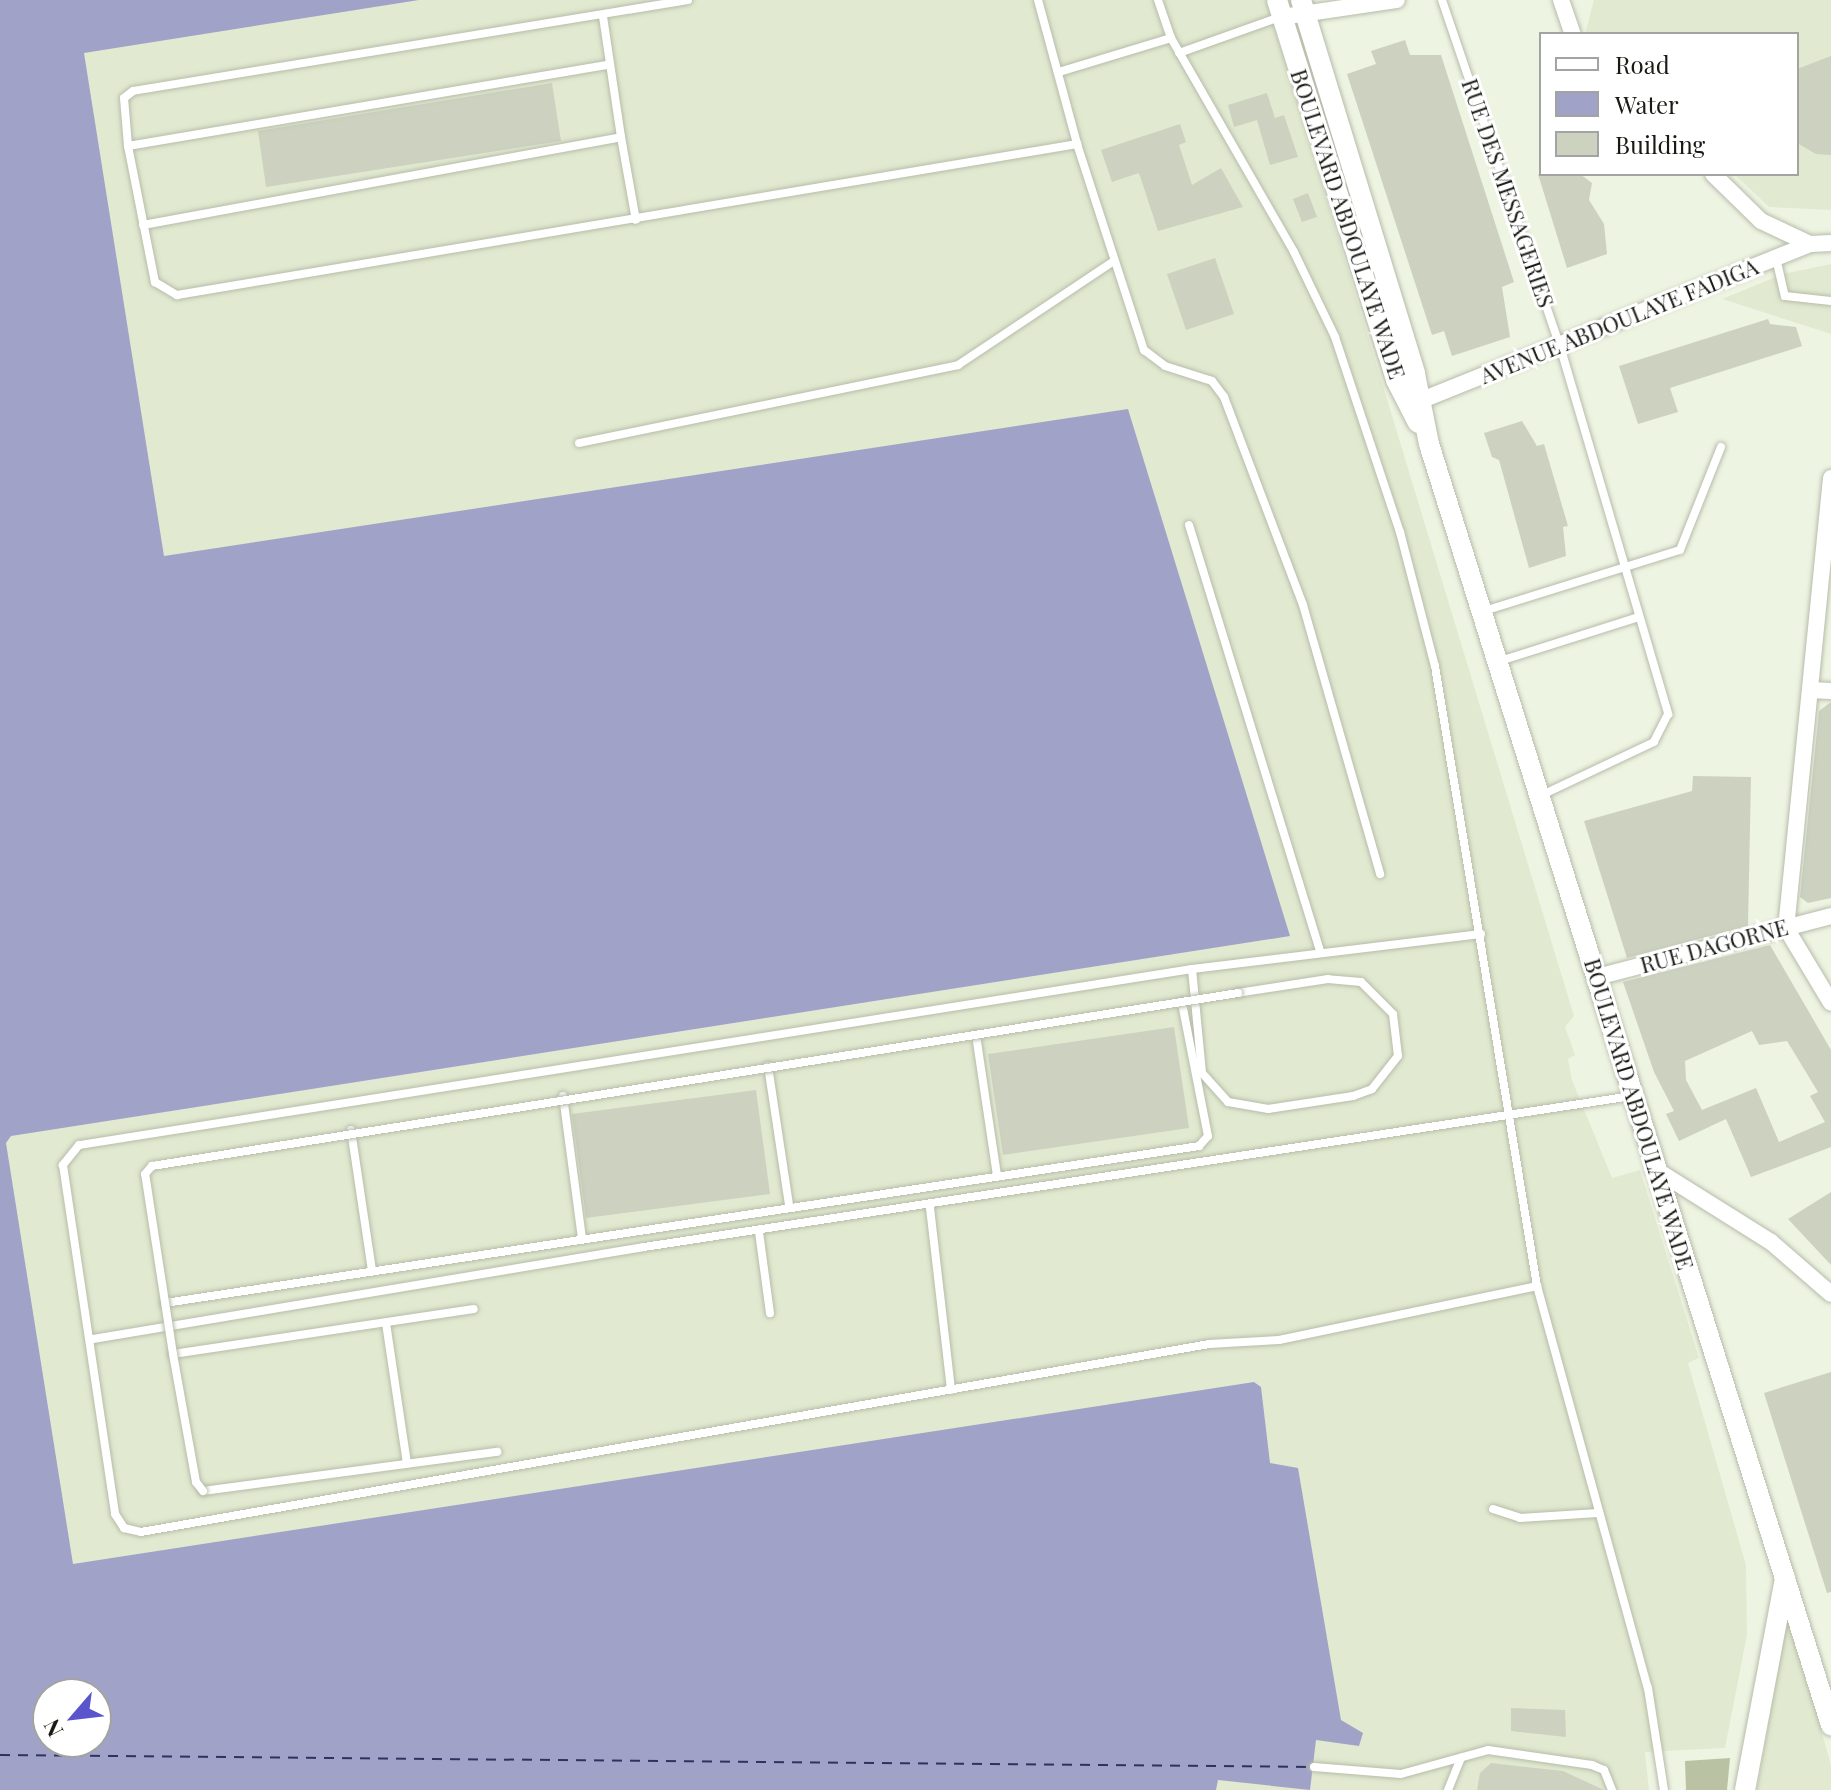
<!DOCTYPE html>
<html>
<head>
<meta charset="utf-8">
<style>
	body { margin:0 }
	#map { position:relative; width:1831px; height:1790px; overflow:hidden; background:#eef4e2; font-family:"Playfair Display",serif }
	div>[style] { position:absolute }
	.built>* { inset:0; background:#e1ead0 }
	.green>* { inset:0; background:#b9c3a4 }
	.water>* { inset:0; background:#a0a3c7 }
	.ferry>* { height:2px; margin-top:-1px; transform-origin:0; background:repeating-linear-gradient(90deg,#313161 0 10px,transparent 0 18px) }
	.building>* { inset:0; background:#ccd1c0 }
	.roads { filter:drop-shadow(0 0 2px #b6bcaa) drop-shadow(0 0 2px #b6bcaa) }
	.service>* { height:8px; margin:-4px; padding:0 4px; transform-origin:4px; border-radius:4px; background:#fff }
	.minor>* { height:16px; margin:-8px; padding:0 8px; transform-origin:8px; border-radius:8px; background:#fff }
	.tertiary>* { height:20px; margin:-10px; padding:0 10px; transform-origin:10px; border-radius:10px; background:#fff }
	.bridges { filter:drop-shadow(0 0 2px #b6bcaa) drop-shadow(0 0 2px #b6bcaa) }
	.service-bridge>* { height:8px; margin:-4px; padding:0 4px; transform-origin:4px; border-radius:4px; background:#fff }
	span { translate:-50% -50%; white-space:nowrap; text-align:center; line-height:1.15; -webkit-text-stroke:6px #fff; paint-order:stroke }
	.street-label { font-size:22px; color:#181a14 }
	.legend { position:absolute; left:1539px; top:32px; width:260px; height:144px; box-sizing:border-box; background:#fff; border:2px solid #a3a3a1; margin:0; padding:10px 14px; list-style:none; font-size:24px; color:#181a14 }
	.legend li { display:flex; align-items:center; gap:16px; height:40px }
	.legend b { width:40px; border:2px solid #a3a3a1 }
	.north { position:absolute; left:32px; top:1678px; width:80px; height:80px; box-sizing:border-box; background:#fff; border:2px solid #a3a3a1; border-radius:50%; rotate:242deg; font-size:22px; font-weight:700; line-height:32px; text-align:center; color:#181a14 }
	.north::after { content:''; display:block; margin:auto; width:28px; height:36px; background:#5b55cd; clip-path:polygon(50% 0,100% 100%,50% 72%,0 100%) }
</style>
</head>
<body>
<div id="map">
	<div class="built">
		<i style="clip-path:polygon(evenodd,0 0,1266px 0,1574px 1016px,1565px 1027px,1575px 1055px,1568px 1059px,1572px 1080px,1612px 1178px,1640px 1170px,1699px 1358px,1688px 1363px,1746px 1565px,1747px 1635px,1725px 1748px,1645px 1752px,1649px 1790px,0 1790px,0 0,48px 1694px,96px 1694px,96px 1742px,48px 1742px,48px 1694px)"></i>
		<i style="clip-path:polygon(1594px 0,1831px 0,1831px 210px,1769px 207px,1734px 174px,1797px 174px,1797px 34px,1585px 34px)"></i>
		<i style="clip-path:polygon(1831px 264px,1831px 334px,1722px 299px,1783px 274px)"></i>
		<i style="clip-path:polygon(1788px 1612px,1831px 1765px,1831px 1790px,1757px 1790px)"></i>
	</div>
	<div class="green">
		<i style="clip-path:polygon(1730px 1758px,1727px 1790px,1686px 1790px,1685px 1761px)"></i>
	</div>
	<div class="water">
		<i style="clip-path:polygon(evenodd,0 0,419px 0,84px 53px,164px 556px,1128px 409px,1290px 936px,11px 1136px,6px 1143px,73px 1564px,1254px 1382px,1261px 1387px,1270px 1463px,1298px 1468px,1341px 1720px,1363px 1733px,1359px 1746px,1316px 1740px,1310px 1790px,1218px 1780px,1216px 1790px,0 1790px,0 0,48px 1694px,96px 1694px,96px 1742px,48px 1742px,48px 1694px)"></i>
	</div>
	<div class="ferry">
		<i style="left:0;top:1755px;width:1311px;rotate:0.52deg"></i>
	</div>
	<div class="building">
		<i style="clip-path:polygon(1405px 40px,1410px 55px,1441px 55px,1514px 282px,1502px 287px,1510px 337px,1452px 356px,1444px 331px,1432px 335px,1347px 74px,1376px 64px,1371px 51px)"></i>
		<i style="clip-path:polygon(1831px 56px,1831px 155px,1816px 154px,1797px 143px,1797px 69px)"></i>
		<i style="clip-path:polygon(552px 83px,561px 141px,266px 187px,258px 131px)"></i>
		<i style="clip-path:polygon(1267px 93px,1275px 118px,1284px 115px,1298px 157px,1270px 165px,1257px 120px,1234px 127px,1228px 105px)"></i>
		<i style="clip-path:polygon(1180px 124px,1186px 142px,1179px 145px,1192px 185px,1221px 168px,1243px 207px,1158px 231px,1139px 173px,1112px 182px,1101px 150px)"></i>
		<i style="clip-path:polygon(1538px 174px,1580px 174px,1592px 183px,1589px 200px,1604px 224px,1607px 254px,1567px 268px)"></i>
		<i style="clip-path:polygon(1308px 193px,1317px 217px,1302px 222px,1293px 199px)"></i>
		<i style="clip-path:polygon(1215px 258px,1234px 314px,1186px 330px,1167px 274px)"></i>
		<i style="clip-path:polygon(1768px 319px,1770px 324px,1796px 327px,1802px 346px,1670px 388px,1678px 412px,1638px 424px,1619px 366px)"></i>
		<i style="clip-path:polygon(1522px 421px,1537px 446px,1544px 444px,1568px 526px,1563px 527px,1566px 556px,1529px 568px,1499px 460px,1492px 457px,1484px 433px)"></i>
		<i style="clip-path:polygon(1831px 702px,1831px 898px,1808px 903px,1800px 897px,1819px 711px)"></i>
		<i style="clip-path:polygon(1693px 776px,1751px 777px,1748px 926px,1627px 958px,1584px 821px,1692px 791px)"></i>
		<i style="clip-path:polygon(evenodd,1770px 945px,1831px 1050px,1831px 1147px,1751px 1177px,1726px 1119px,1679px 1141px,1666px 1114px,1674px 1111px,1654px 1072px,1623px 982px,1770px 945px,1752px 1031px,1759px 1045px,1787px 1041px,1818px 1092px,1810px 1096px,1825px 1122px,1779px 1142px,1756px 1088px,1702px 1110px,1686px 1080px,1685px 1061px,1752px 1031px)"></i>
		<i style="clip-path:polygon(1174px 1027px,1189px 1128px,1003px 1155px,988px 1054px)"></i>
		<i style="clip-path:polygon(756px 1090px,770px 1194px,586px 1218px,572px 1114px)"></i>
		<i style="clip-path:polygon(1831px 1192px,1831px 1265px,1788px 1219px)"></i>
		<i style="clip-path:polygon(1831px 1372px,1831px 1592px,1827px 1593px,1764px 1393px)"></i>
		<i style="clip-path:polygon(1511px 1708px,1565px 1710px,1566px 1737px,1511px 1731px)"></i>
		<i style="clip-path:polygon(1491px 1763px,1563px 1771px,1604px 1790px,1477px 1790px,1480px 1773px)"></i>
	</div>
	<div class="roads">
		<div class="service">
			<i style="left:688px;top:0;width:562px;rotate:170.69deg"></i>
			<i style="left:133px;top:91px;width:11px;rotate:142deg"></i>
			<i style="left:124px;top:98px;width:48px;rotate:85.2deg"></i>
			<i style="left:128px;top:146px;width:139px;rotate:78.8deg"></i>
			<i style="left:155px;top:282px;width:26px;rotate:31deg"></i>
			<i style="left:177px;top:295px;width:913px;rotate:-9.52deg"></i>
			<i style="left:1077px;top:144px;width:217px;rotate:72deg"></i>
			<i style="left:1144px;top:350px;width:26px;rotate:37deg"></i>
			<i style="left:1165px;top:366px;width:49px;rotate:17.7deg"></i>
			<i style="left:1212px;top:381px;width:20px;rotate:53deg"></i>
			<i style="left:1224px;top:397px;width:222px;rotate:69.2deg"></i>
			<i style="left:1303px;top:605px;width:280px;rotate:74deg"></i>
			<i style="left:1038px;top:0;width:149px;rotate:74.8deg"></i>
			<i style="left:1158px;top:0;width:40px;rotate:71.1deg"></i>
			<i style="left:1171px;top:38px;width:247px;rotate:60.1deg"></i>
			<i style="left:1294px;top:252px;width:94px;rotate:64.2deg"></i>
			<i style="left:1335px;top:337px;width:206px;rotate:71.6deg"></i>
			<i style="left:1400px;top:532px;width:138px;rotate:75.4deg"></i>
			<i style="left:1435px;top:666px;width:628px;rotate:80.66deg"></i>
			<i style="left:1537px;top:1286px;width:417px;rotate:74.6deg"></i>
			<i style="left:1648px;top:1688px;width:103px;rotate:81.1deg"></i>
			<i style="left:1442px;top:0;width:366px;rotate:71.2deg"></i>
			<i style="left:1560px;top:346px;width:384px;rotate:73.6deg"></i>
			<i style="left:1668px;top:714px;width:31px;rotate:117deg"></i>
			<i style="left:1654px;top:742px;width:124px;rotate:154.7deg"></i>
			<i style="left:1179px;top:53px;width:107px;rotate:-19.6deg"></i>
			<i style="left:1059px;top:72px;width:117px;rotate:-16.9deg"></i>
			<i style="left:621px;top:137px;width:84px;rotate:79.8deg"></i>
			<i style="left:128px;top:146px;width:487px;rotate:-9.6deg"></i>
			<i style="left:143px;top:225px;width:486px;rotate:-10.4deg"></i>
			<i style="left:621px;top:137px;width:122px;rotate:-98.5deg"></i>
			<i style="left:1776px;top:258px;width:39px;rotate:77deg"></i>
			<i style="left:1785px;top:296px;width:46px;rotate:6.2deg"></i>
			<i style="left:579px;top:443px;width:387px;rotate:-11.6deg"></i>
			<i style="left:958px;top:365px;width:187px;rotate:-33.7deg"></i>
			<i style="left:1189px;top:525px;width:446px;rotate:72.9deg"></i>
			<i style="left:1484px;top:611px;width:205px;rotate:-17.3deg"></i>
			<i style="left:1680px;top:550px;width:111px;rotate:-68.3deg"></i>
			<i style="left:1500px;top:661px;width:146px;rotate:-17.6deg"></i>
			<i style="left:1481px;top:934px;width:291px;rotate:173.1deg"></i>
			<i style="left:1192px;top:969px;width:1127px;rotate:171.01deg"></i>
			<i style="left:79px;top:1145px;width:26px;rotate:129deg"></i>
			<i style="left:63px;top:1165px;width:353px;rotate:81.5deg"></i>
			<i style="left:115px;top:1514px;width:17px;rotate:57deg"></i>
			<i style="left:124px;top:1528px;width:17px;rotate:13deg"></i>
			<i style="left:141px;top:1532px;width:1084px;rotate:-9.98deg"></i>
			<i style="left:1209px;top:1344px;width:70px;rotate:-3.3deg"></i>
			<i style="left:1279px;top:1340px;width:264px;rotate:-11.8deg"></i>
			<i style="left:1192px;top:969px;width:104px;rotate:84.5deg"></i>
			<i style="left:1202px;top:1073px;width:39px;rotate:48deg"></i>
			<i style="left:1228px;top:1102px;width:41px;rotate:9.9deg"></i>
			<i style="left:1268px;top:1109px;width:86px;rotate:-8.7deg"></i>
			<i style="left:1353px;top:1096px;width:20px;rotate:-20deg"></i>
			<i style="left:1372px;top:1089px;width:42px;rotate:-51.8deg"></i>
			<i style="left:1398px;top:1056px;width:42px;rotate:-96.8deg"></i>
			<i style="left:1393px;top:1014px;width:45px;rotate:-135deg"></i>
			<i style="left:1361px;top:982px;width:33px;rotate:-175deg"></i>
			<i style="left:1328px;top:979px;width:91px;rotate:171.2deg"></i>
			<i style="left:976px;top:1035px;width:142px;rotate:81.5deg"></i>
			<i style="left:768px;top:1066px;width:141px;rotate:81.4deg"></i>
			<i style="left:563px;top:1096px;width:144px;rotate:82.4deg"></i>
			<i style="left:351px;top:1130px;width:143px;rotate:81.5deg"></i>
			<i style="left:930px;top:1208px;width:183px;rotate:83.4deg"></i>
			<i style="left:759px;top:1232px;width:82px;rotate:82.3deg"></i>
			<i style="left:165px;top:1303px;width:1046px;rotate:-8.63deg"></i>
			<i style="left:1199px;top:1146px;width:13px;rotate:-48deg"></i>
			<i style="left:1208px;top:1136px;width:136px;rotate:-101.1deg"></i>
			<i style="left:386px;top:1323px;width:142px;rotate:81.5deg"></i>
			<i style="left:93px;top:1339px;width:559px;rotate:-9.48deg"></i>
			<i style="left:644px;top:1247px;width:999px;rotate:-8.69deg"></i>
			<i style="left:173px;top:1354px;width:304px;rotate:-8.5deg"></i>
			<i style="left:203px;top:1491px;width:297px;rotate:-7.6deg"></i>
			<i style="left:1493px;top:1509px;width:28px;rotate:18deg"></i>
			<i style="left:1520px;top:1518px;width:78px;rotate:-3.7deg"></i>
			<i style="left:1314px;top:1767px;width:87px;rotate:4.6deg"></i>
			<i style="left:1401px;top:1774px;width:90px;rotate:-15.4deg"></i>
			<i style="left:1488px;top:1750px;width:105px;rotate:8.2deg"></i>
			<i style="left:1592px;top:1765px;width:13px;rotate:23deg"></i>
			<i style="left:1604px;top:1770px;width:22px;rotate:68deg"></i>
			<i style="left:1448px;top:1790px;width:35px;rotate:-68deg"></i>
		</div>
		<div class="minor">
			<i style="left:1561px;top:0;width:36px;rotate:71deg"></i>
			<i style="left:1282px;top:17px;width:116px;rotate:-8.4deg"></i>
			<i style="left:1713px;top:174px;width:67px;rotate:44.4deg"></i>
			<i style="left:1761px;top:221px;width:54px;rotate:25.1deg"></i>
			<i style="left:1412px;top:404px;width:429px;rotate:-21.9deg"></i>
			<i style="left:1810px;top:244px;width:21px;rotate:-3deg"></i>
			<i style="left:1831px;top:478px;width:452px;rotate:95.7deg"></i>
			<i style="left:1786px;top:928px;width:87px;rotate:59deg"></i>
			<i style="left:1810px;top:690px;width:21px;rotate:3deg"></i>
			<i style="left:1597px;top:977px;width:242px;rotate:-14.6deg"></i>
			<i style="left:1653px;top:1168px;width:139px;rotate:32.1deg"></i>
			<i style="left:1771px;top:1242px;width:79px;rotate:40.9deg"></i>
		</div>
		<div class="tertiary">
			<i style="left:1277px;top:0;width:398px;rotate:72.6deg"></i>
			<i style="left:1396px;top:380px;width:48px;rotate:62.9deg"></i>
			<i style="left:1301px;top:0;width:391px;rotate:73deg"></i>
			<i style="left:1415px;top:374px;width:71px;rotate:78.7deg"></i>
			<i style="left:1429px;top:444px;width:1343px;rotate:72.58deg"></i>
			<i style="left:1745px;top:1790px;width:216px;rotate:-79.3deg"></i>
		</div>
	</div>
	<div class="bridges">
		<div class="service-bridge">
			<i style="left:203px;top:1491px;width:11px;rotate:-128deg"></i>
			<i style="left:196px;top:1482px;width:130px;rotate:-100.2deg"></i>
			<i style="left:173px;top:1354px;width:182px;rotate:-98.8deg"></i>
			<i style="left:145px;top:1174px;width:11px;rotate:-49deg"></i>
			<i style="left:152px;top:1166px;width:1100px;rotate:-9.05deg"></i>
		</div>
	</div>
	<div class="street-label">
		<span style="left:1508px;top:193px;rotate:71deg">RUE DES MESSAGERIES</span>
		<span style="left:1348px;top:224px;rotate:72deg">BOULEVARD ABDOULAYE WADE</span>
		<span style="left:1619px;top:321px;rotate:-22deg">AVENUE ABDOULAYE FADIGA</span>
		<span style="left:1714px;top:946px;rotate:-15deg">RUE DAGORNE</span>
		<span style="left:1639px;top:1114px;rotate:73deg">BOULEVARD ABDOULAYE WADE</span>
	</div>
	<ul class="legend">
	<li><b style="height:10px;background:#fff"></b>Road</li>
	<li><b style="height:22px;background:#a0a3c7"></b>Water</li>
	<li><b style="height:22px;background:#ccd1c0"></b>Building</li>
	</ul>
	<div class="north">N</div>
</div>
</body>
</html>
